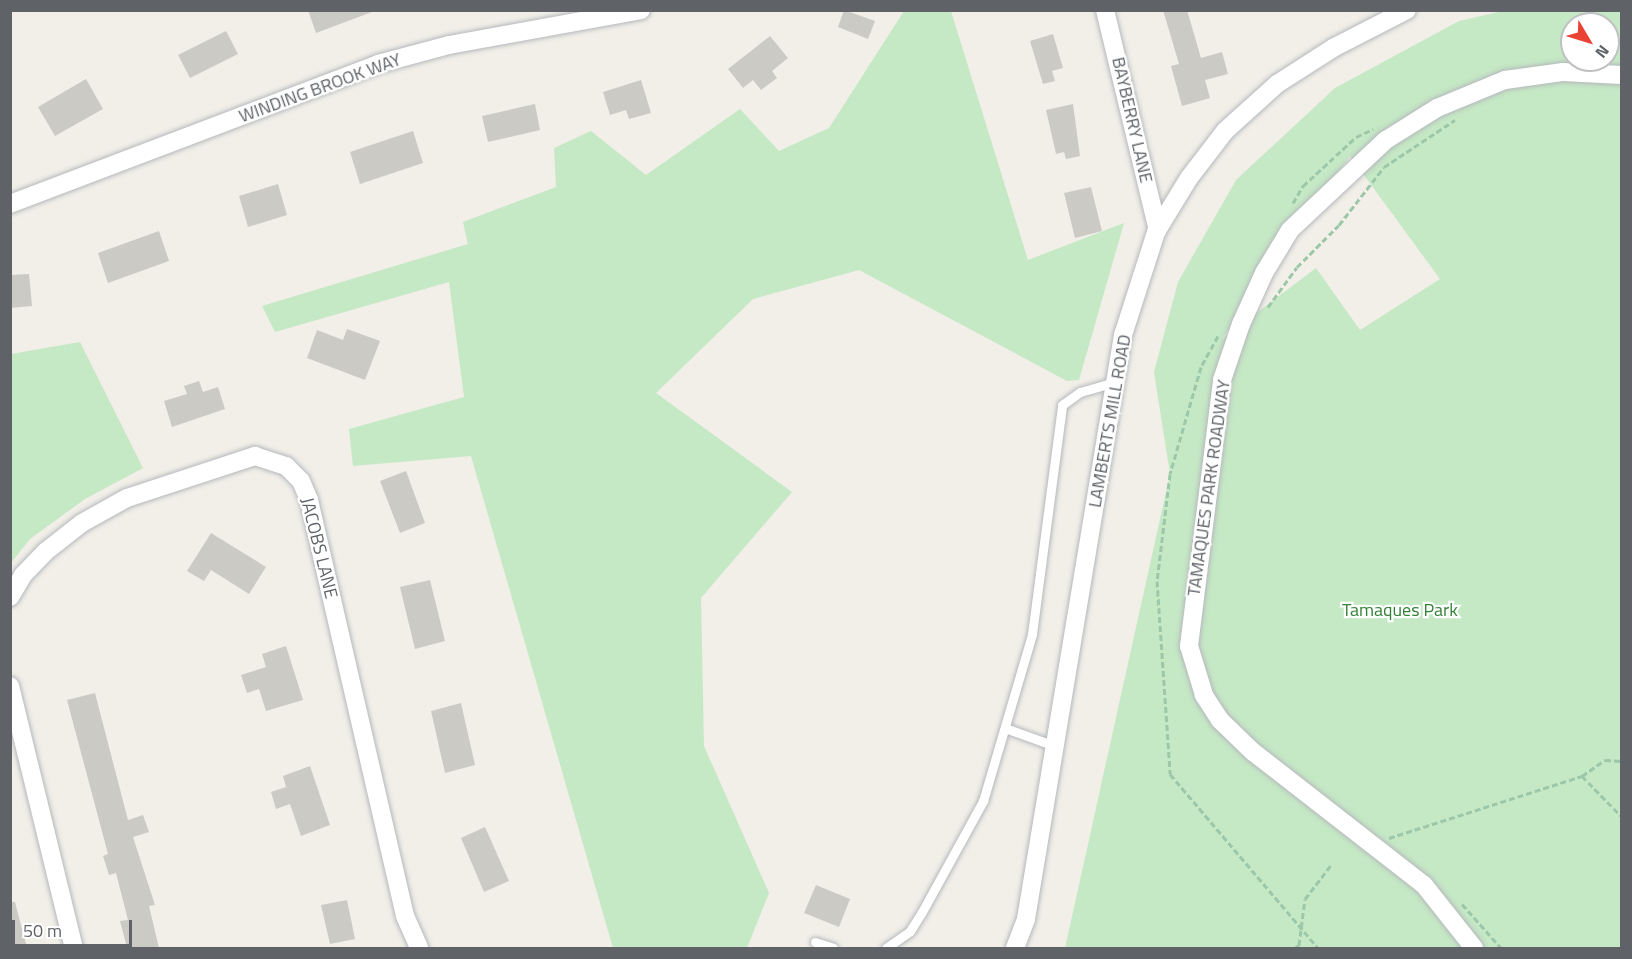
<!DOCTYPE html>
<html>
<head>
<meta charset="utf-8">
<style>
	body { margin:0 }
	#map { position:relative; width:1632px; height:959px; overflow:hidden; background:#f1efe8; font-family:"Titillium Web",sans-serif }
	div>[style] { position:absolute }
	.green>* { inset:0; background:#c5e8c5 }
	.building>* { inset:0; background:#cccac5 }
	.path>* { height:3px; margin-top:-1.5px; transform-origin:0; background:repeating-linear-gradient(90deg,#9cc7a9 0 6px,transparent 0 9px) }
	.roads { filter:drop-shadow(0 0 2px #b5b8bc) drop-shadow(0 0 2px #b5b8bc) }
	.lane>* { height:9px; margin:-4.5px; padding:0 4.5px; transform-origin:4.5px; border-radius:4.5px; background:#fff }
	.street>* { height:18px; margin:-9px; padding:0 9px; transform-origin:9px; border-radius:9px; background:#fff }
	span { translate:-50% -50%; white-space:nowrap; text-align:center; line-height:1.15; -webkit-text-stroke:4.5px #fff; paint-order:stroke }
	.street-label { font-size:18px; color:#5f6368 }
	.park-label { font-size:18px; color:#348238 }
	.frame { position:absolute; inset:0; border:12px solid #5f6368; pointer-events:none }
	.north { position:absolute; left:1560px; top:12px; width:60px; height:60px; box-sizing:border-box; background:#fff; border:2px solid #bfc1c3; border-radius:50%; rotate:128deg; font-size:16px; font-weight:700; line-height:24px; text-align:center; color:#5f6368 }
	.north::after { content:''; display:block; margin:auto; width:21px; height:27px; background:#ea4335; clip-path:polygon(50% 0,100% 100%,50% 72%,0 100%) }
	.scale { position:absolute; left:12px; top:920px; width:120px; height:27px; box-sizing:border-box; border:3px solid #5f6368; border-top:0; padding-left:8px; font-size:18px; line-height:21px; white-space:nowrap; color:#5f6368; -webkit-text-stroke:4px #fff; paint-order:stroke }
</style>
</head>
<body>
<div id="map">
	<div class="green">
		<i style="clip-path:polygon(904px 11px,951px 11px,1028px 260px,1124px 223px,1079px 380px,1067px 381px,859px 270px,753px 299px,656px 393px,792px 492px,701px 598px,704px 746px,769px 893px,747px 948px,613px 948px,471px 456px,353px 466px,349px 429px,464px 397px,449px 282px,275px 332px,262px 306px,468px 244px,463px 222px,556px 187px,554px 148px,591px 131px,646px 175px,740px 109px,779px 151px,829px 128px)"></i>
		<i style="clip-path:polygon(evenodd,1503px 11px,1621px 11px,1621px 948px,1065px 948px,1170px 474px,1154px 372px,1178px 282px,1236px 180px,1335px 88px,1459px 21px,1503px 11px,1572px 24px,1608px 24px,1608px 60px,1572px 60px,1572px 24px,1503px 11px,1350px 156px,1440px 279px,1360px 330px,1316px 268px,1222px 339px,1350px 156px)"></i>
		<i style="clip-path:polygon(80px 342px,143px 468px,85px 499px,30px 539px,11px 563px,11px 354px)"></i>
	</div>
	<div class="building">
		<i style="clip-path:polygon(308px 10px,372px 10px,372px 12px,316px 33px)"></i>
		<i style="clip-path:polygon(844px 10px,875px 21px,868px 39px,838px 27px)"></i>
		<i style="clip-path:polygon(1163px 10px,1187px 10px,1201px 58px,1222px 52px,1228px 74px,1205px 80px,1210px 98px,1182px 106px,1171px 66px,1179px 64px)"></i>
		<i style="clip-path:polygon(226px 31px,238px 54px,190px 78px,178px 55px)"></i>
		<i style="clip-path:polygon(1053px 34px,1063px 68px,1052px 71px,1055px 81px,1043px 84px,1030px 41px)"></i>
		<i style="clip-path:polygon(770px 36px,788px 58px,772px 71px,777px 78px,761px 90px,753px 80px,743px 88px,728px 69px)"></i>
		<i style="clip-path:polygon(86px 79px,103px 109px,55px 136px,38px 107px)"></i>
		<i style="clip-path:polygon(641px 80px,651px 113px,629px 119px,626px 110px,610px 115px,603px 92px)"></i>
		<i style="clip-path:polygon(535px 104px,540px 130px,488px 142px,482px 116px)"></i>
		<i style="clip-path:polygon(1073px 104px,1080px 156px,1066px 159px,1064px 152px,1056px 154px,1046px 110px)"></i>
		<i style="clip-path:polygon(413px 131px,423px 163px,360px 184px,350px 152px)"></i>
		<i style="clip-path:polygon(278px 184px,287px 215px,248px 227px,239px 196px)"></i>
		<i style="clip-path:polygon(1091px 187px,1102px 231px,1075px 238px,1064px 193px)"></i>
		<i style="clip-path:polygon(159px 231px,169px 261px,108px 283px,98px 253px)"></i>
		<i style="clip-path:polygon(29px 274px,32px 306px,10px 308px,10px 275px)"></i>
		<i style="clip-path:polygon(347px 329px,380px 341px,365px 380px,307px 358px,317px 330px,343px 340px)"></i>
		<i style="clip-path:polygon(199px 381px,203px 392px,218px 387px,225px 409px,172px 427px,164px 401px,187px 394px,184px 386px)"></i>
		<i style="clip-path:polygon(406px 471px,425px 523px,400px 533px,380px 481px)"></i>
		<i style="clip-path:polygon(211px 533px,266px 567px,249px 594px,211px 570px,204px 581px,187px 571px)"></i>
		<i style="clip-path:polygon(430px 580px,445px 641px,415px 649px,400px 587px)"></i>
		<i style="clip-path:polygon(286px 646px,303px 700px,266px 711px,259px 689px,247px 693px,241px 675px,266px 667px,262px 654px)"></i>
		<i style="clip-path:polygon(95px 693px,128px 820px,143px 815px,149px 832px,133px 837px,155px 905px,149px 906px,159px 948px,127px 948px,120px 921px,128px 920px,116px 873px,109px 875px,103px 856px,108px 854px,67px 700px)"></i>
		<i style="clip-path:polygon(461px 703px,475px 765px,445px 773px,431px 711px)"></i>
		<i style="clip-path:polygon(310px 766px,330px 825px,301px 836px,290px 804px,276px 809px,271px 792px,286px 787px,283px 776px)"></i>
		<i style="clip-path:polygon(485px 827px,509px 881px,484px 892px,461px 838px)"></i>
		<i style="clip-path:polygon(816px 885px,850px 899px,839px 927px,804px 913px)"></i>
		<i style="clip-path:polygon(347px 900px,355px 939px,330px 944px,321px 905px)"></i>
		<i style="clip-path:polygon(10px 902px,15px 902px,27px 948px,10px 948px)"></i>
	</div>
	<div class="path">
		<i style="left:1293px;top:203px;width:20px;rotate:-60deg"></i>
		<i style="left:1303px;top:186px;width:72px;rotate:-42.8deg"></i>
		<i style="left:1356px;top:137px;width:19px;rotate:-25deg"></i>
		<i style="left:1268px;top:307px;width:49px;rotate:-54.1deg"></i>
		<i style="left:1297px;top:267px;width:59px;rotate:-45deg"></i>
		<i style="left:1339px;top:225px;width:73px;rotate:-52.2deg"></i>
		<i style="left:1384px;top:167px;width:85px;rotate:-33.5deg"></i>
		<i style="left:1218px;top:336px;width:35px;rotate:119deg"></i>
		<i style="left:1201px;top:367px;width:111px;rotate:106.2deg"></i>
		<i style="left:1170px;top:474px;width:108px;rotate:96.9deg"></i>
		<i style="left:1157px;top:581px;width:193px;rotate:86.1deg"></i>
		<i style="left:1170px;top:774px;width:228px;rotate:49.6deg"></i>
		<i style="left:1582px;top:776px;width:28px;rotate:-35deg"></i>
		<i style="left:1605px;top:760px;width:17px;rotate:3deg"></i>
		<i style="left:1389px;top:838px;width:203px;rotate:-17.8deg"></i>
		<i style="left:1582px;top:776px;width:57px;rotate:45.7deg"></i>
		<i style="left:1462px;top:904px;width:59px;rotate:48.4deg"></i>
		<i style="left:1295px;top:948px;width:5px;rotate:-37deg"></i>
		<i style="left:1299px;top:945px;width:46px;rotate:-82.6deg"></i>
		<i style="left:1305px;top:899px;width:43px;rotate:-52.6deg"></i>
	</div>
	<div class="roads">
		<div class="lane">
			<i style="left:1005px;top:728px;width:53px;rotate:19.8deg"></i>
			<i style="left:815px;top:942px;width:19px;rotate:18deg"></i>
			<i style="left:886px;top:948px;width:29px;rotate:-35deg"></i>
			<i style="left:910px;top:931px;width:22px;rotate:-58deg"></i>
			<i style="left:922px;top:912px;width:127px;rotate:-61.2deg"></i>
			<i style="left:983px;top:801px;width:174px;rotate:-73.6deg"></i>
			<i style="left:1032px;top:634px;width:231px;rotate:-82.5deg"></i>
			<i style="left:1062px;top:405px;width:22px;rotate:-36deg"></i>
			<i style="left:1080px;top:392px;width:36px;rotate:-16deg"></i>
		</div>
		<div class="street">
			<i style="left:1105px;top:10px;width:226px;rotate:76.5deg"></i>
			<i style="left:10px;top:204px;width:394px;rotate:-20.8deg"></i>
			<i style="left:378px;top:64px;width:73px;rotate:-15deg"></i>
			<i style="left:449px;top:45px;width:195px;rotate:-10.3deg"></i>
			<i style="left:10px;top:597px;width:26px;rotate:-59deg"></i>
			<i style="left:23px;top:575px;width:32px;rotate:-46deg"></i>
			<i style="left:45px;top:552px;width:47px;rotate:-38.1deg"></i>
			<i style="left:82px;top:523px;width:51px;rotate:-29.1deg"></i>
			<i style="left:127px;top:498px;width:135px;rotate:-18.2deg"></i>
			<i style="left:255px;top:456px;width:33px;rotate:18deg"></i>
			<i style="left:286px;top:466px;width:21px;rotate:45deg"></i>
			<i style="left:301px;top:481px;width:21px;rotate:67deg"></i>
			<i style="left:309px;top:500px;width:427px;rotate:77deg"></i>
			<i style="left:405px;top:916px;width:35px;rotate:66deg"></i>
			<i style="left:10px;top:686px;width:270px;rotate:76.3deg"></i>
			<i style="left:1015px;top:948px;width:31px;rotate:-69deg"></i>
			<i style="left:1026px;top:919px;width:592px;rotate:-80.57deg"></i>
			<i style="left:1123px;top:335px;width:108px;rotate:-72.2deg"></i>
			<i style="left:1156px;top:232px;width:63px;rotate:-58.6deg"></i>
			<i style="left:1189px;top:178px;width:59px;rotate:-52.5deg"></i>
			<i style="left:1225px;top:131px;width:70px;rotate:-42.1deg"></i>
			<i style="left:1277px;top:84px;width:67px;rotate:-32.7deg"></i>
			<i style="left:1333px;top:48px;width:83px;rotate:-27.2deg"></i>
			<i style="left:1474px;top:948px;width:80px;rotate:-128.4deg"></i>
			<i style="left:1424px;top:885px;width:217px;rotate:-142.1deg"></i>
			<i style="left:1253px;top:752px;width:46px;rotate:-135.9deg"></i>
			<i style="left:1220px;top:720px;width:30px;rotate:-123deg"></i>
			<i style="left:1204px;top:695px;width:51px;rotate:-107deg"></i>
			<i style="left:1189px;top:646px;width:268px;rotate:-82.9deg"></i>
			<i style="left:1222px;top:380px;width:59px;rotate:-71.3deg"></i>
			<i style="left:1241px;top:324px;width:56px;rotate:-65.7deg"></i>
			<i style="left:1264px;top:273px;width:50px;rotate:-58.8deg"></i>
			<i style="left:1290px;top:230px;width:132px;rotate:-43.2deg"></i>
			<i style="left:1386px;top:140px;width:60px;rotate:-32.1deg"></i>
			<i style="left:1437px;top:108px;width:74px;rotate:-22.4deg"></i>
			<i style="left:1505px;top:80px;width:59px;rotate:-7.9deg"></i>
			<i style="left:1563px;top:72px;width:59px;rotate:2.9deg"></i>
		</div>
	</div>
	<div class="street-label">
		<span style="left:320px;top:88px;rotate:-20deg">WINDING BROOK WAY</span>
		<span style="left:1132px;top:120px;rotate:77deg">BAYBERRY LANE</span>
		<span style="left:1110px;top:421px;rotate:-80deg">LAMBERTS MILL ROAD</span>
		<span style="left:1209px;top:488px;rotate:-82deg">TAMAQUES PARK ROADWAY</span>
		<span style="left:319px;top:548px;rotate:76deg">JACOBS LANE</span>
	</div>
	<div class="park-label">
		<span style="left:1400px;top:610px">Tamaques Park</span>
	</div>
	<div class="frame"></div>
	<div class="north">N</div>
	<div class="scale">50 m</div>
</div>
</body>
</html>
